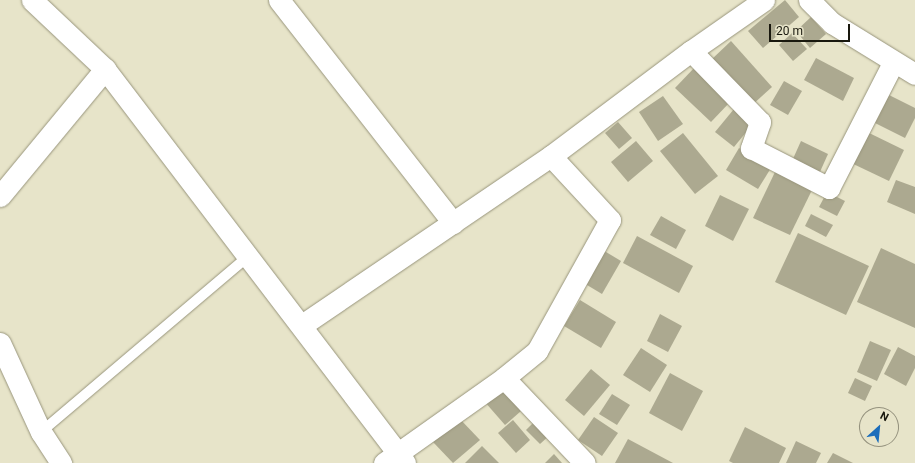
<!DOCTYPE html>
<html>
<head>
<meta charset="utf-8">
<style>
	body { margin:0 }
	#map { position:relative; width:915px; height:463px; overflow:hidden; background:#e7e4c9; font-family:Roboto,sans-serif }
	div>[style] { position:absolute }
	.building>* { inset:0; background:#aca990 }
	.roads { filter:drop-shadow(0 0 1px #98957c) drop-shadow(0 0 1px #98957c) }
	.service>* { height:10px; margin:-5px; padding:0 5px; transform-origin:5px; border-radius:5px; background:#fff }
	.minor>* { height:21px; margin:-10.5px; padding:0 10.5px; transform-origin:10.5px; border-radius:10.5px; background:#fff }
	span { translate:-50% -50%; white-space:nowrap; text-align:center; line-height:1.15; -webkit-text-stroke:3.5px #e7e4c9; paint-order:stroke }
	.north { position:absolute; left:859px; top:407px; width:40px; height:40px; box-sizing:border-box; background:#e7e4c9; border:1px solid #95927e; border-radius:50%; rotate:27deg; font-size:11px; font-weight:700; line-height:16px; text-align:center; color:#19180e }
	.north::after { content:''; display:block; margin:auto; width:14px; height:18px; background:#1b6dbb; clip-path:polygon(50% 0,100% 100%,50% 72%,0 100%) }
	.scale { position:absolute; left:769px; top:24px; width:81px; height:18px; box-sizing:border-box; border:2px solid #19180e; border-top:0; padding-left:5px; font-size:12px; line-height:14px; white-space:nowrap; color:#19180e; -webkit-text-stroke:3px #e7e4c9; paint-order:stroke }
</style>
</head>
<body>
<div id="map">
	<div class="building">
		<i style="clip-path:polygon(785px 0,799px 17px,763px 48px,748px 31px)"></i>
		<i style="clip-path:polygon(811px 17px,826px 34px,810px 48px,796px 31px)"></i>
		<i style="clip-path:polygon(792px 33px,807px 49px,793px 61px,779px 45px)"></i>
		<i style="clip-path:polygon(731px 41px,772px 87px,751px 106px,711px 60px)"></i>
		<i style="clip-path:polygon(816px 58px,854px 78px,843px 101px,804px 80px)"></i>
		<i style="clip-path:polygon(695px 67px,731px 101px,711px 122px,675px 88px)"></i>
		<i style="clip-path:polygon(784px 81px,802px 91px,788px 115px,770px 105px)"></i>
		<i style="clip-path:polygon(889px 95px,915px 108px,915px 118px,905px 138px,875px 123px)"></i>
		<i style="clip-path:polygon(663px 96px,683px 124px,658px 141px,639px 112px)"></i>
		<i style="clip-path:polygon(734px 109px,752px 125px,734px 147px,715px 132px)"></i>
		<i style="clip-path:polygon(618px 122px,632px 138px,619px 149px,605px 133px)"></i>
		<i style="clip-path:polygon(863px 130px,904px 150px,889px 181px,847px 161px)"></i>
		<i style="clip-path:polygon(683px 133px,718px 176px,695px 194px,660px 151px)"></i>
		<i style="clip-path:polygon(636px 141px,653px 161px,628px 182px,611px 162px)"></i>
		<i style="clip-path:polygon(801px 141px,828px 154px,819px 174px,792px 161px)"></i>
		<i style="clip-path:polygon(739px 148px,771px 168px,758px 189px,726px 170px)"></i>
		<i style="clip-path:polygon(775px 172px,812px 190px,790px 235px,753px 218px)"></i>
		<i style="clip-path:polygon(896px 180px,915px 187px,915px 214px,887px 202px)"></i>
		<i style="clip-path:polygon(827px 192px,845px 201px,837px 216px,819px 207px)"></i>
		<i style="clip-path:polygon(720px 195px,749px 209px,733px 241px,705px 226px)"></i>
		<i style="clip-path:polygon(811px 214px,833px 225px,826px 237px,805px 226px)"></i>
		<i style="clip-path:polygon(661px 216px,686px 230px,676px 249px,650px 235px)"></i>
		<i style="clip-path:polygon(798px 233px,869px 266px,846px 315px,775px 282px)"></i>
		<i style="clip-path:polygon(637px 236px,693px 266px,679px 293px,623px 263px)"></i>
		<i style="clip-path:polygon(881px 248px,915px 264px,915px 328px,857px 302px)"></i>
		<i style="clip-path:polygon(601px 249px,621px 261px,602px 294px,582px 282px)"></i>
		<i style="clip-path:polygon(580px 300px,616px 322px,601px 348px,564px 326px)"></i>
		<i style="clip-path:polygon(660px 314px,682px 326px,668px 352px,647px 341px)"></i>
		<i style="clip-path:polygon(870px 341px,891px 350px,877px 381px,857px 372px)"></i>
		<i style="clip-path:polygon(898px 347px,915px 356px,915px 368px,906px 386px,884px 374px)"></i>
		<i style="clip-path:polygon(641px 348px,667px 365px,650px 392px,623px 375px)"></i>
		<i style="clip-path:polygon(591px 369px,610px 385px,584px 416px,565px 400px)"></i>
		<i style="clip-path:polygon(670px 373px,703px 391px,682px 431px,649px 413px)"></i>
		<i style="clip-path:polygon(855px 378px,872px 386px,865px 401px,848px 393px)"></i>
		<i style="clip-path:polygon(500px 386px,521px 411px,505px 425px,484px 401px)"></i>
		<i style="clip-path:polygon(612px 394px,630px 405px,617px 425px,599px 414px)"></i>
		<i style="clip-path:polygon(594px 417px,618px 433px,602px 456px,578px 440px)"></i>
		<i style="clip-path:polygon(459px 418px,480px 440px,453px 463px,433px 442px)"></i>
		<i style="clip-path:polygon(537px 419px,551px 434px,540px 444px,526px 430px)"></i>
		<i style="clip-path:polygon(513px 420px,530px 440px,516px 453px,498px 433px)"></i>
		<i style="clip-path:polygon(745px 427px,786px 448px,779px 463px,733px 463px,729px 461px)"></i>
		<i style="clip-path:polygon(628px 439px,673px 463px,615px 463px)"></i>
		<i style="clip-path:polygon(796px 441px,821px 453px,816px 463px,786px 463px)"></i>
		<i style="clip-path:polygon(482px 446px,499px 463px,465px 463px)"></i>
		<i style="clip-path:polygon(833px 453px,853px 463px,827px 463px)"></i>
		<i style="clip-path:polygon(554px 454px,562px 463px,545px 463px)"></i>
	</div>
	<div class="roads">
		<div class="service">
			<i style="left:41px;top:432px;width:270px;rotate:-40.3deg"></i>
		</div>
		<div class="minor">
			<i style="left:32px;top:0;width:100px;rotate:43.4deg"></i>
			<i style="left:105px;top:69px;width:495px;rotate:52.7deg"></i>
			<i style="left:279px;top:0;width:283px;rotate:52deg"></i>
			<i style="left:809px;top:0;width:33px;rotate:45deg"></i>
			<i style="left:832px;top:23px;width:97px;rotate:31.6deg"></i>
			<i style="left:691px;top:51px;width:99px;rotate:45.8deg"></i>
			<i style="left:760px;top:122px;width:28px;rotate:109deg"></i>
			<i style="left:751px;top:148px;width:88px;rotate:27.1deg"></i>
			<i style="left:829px;top:188px;width:140px;rotate:-62.9deg"></i>
			<i style="left:0;top:196px;width:165px;rotate:-50.4deg"></i>
			<i style="left:302px;top:325px;width:301px;rotate:-34.2deg"></i>
			<i style="left:551px;top:156px;width:175px;rotate:-36.9deg"></i>
			<i style="left:691px;top:51px;width:89px;rotate:-34.9deg"></i>
			<i style="left:0;top:343px;width:98px;rotate:65.3deg"></i>
			<i style="left:41px;top:432px;width:37px;rotate:57deg"></i>
			<i style="left:504px;top:378px;width:117px;rotate:46.4deg"></i>
			<i style="left:384px;top:463px;width:147px;rotate:-35.3deg"></i>
			<i style="left:504px;top:378px;width:43px;rotate:-39.3deg"></i>
			<i style="left:537px;top:351px;width:150px;rotate:-60.9deg"></i>
			<i style="left:610px;top:220px;width:87px;rotate:-132.7deg"></i>
		</div>
	</div>
	<div class="north">N</div>
	<div class="scale">20 m</div>
</div>
</body>
</html>
